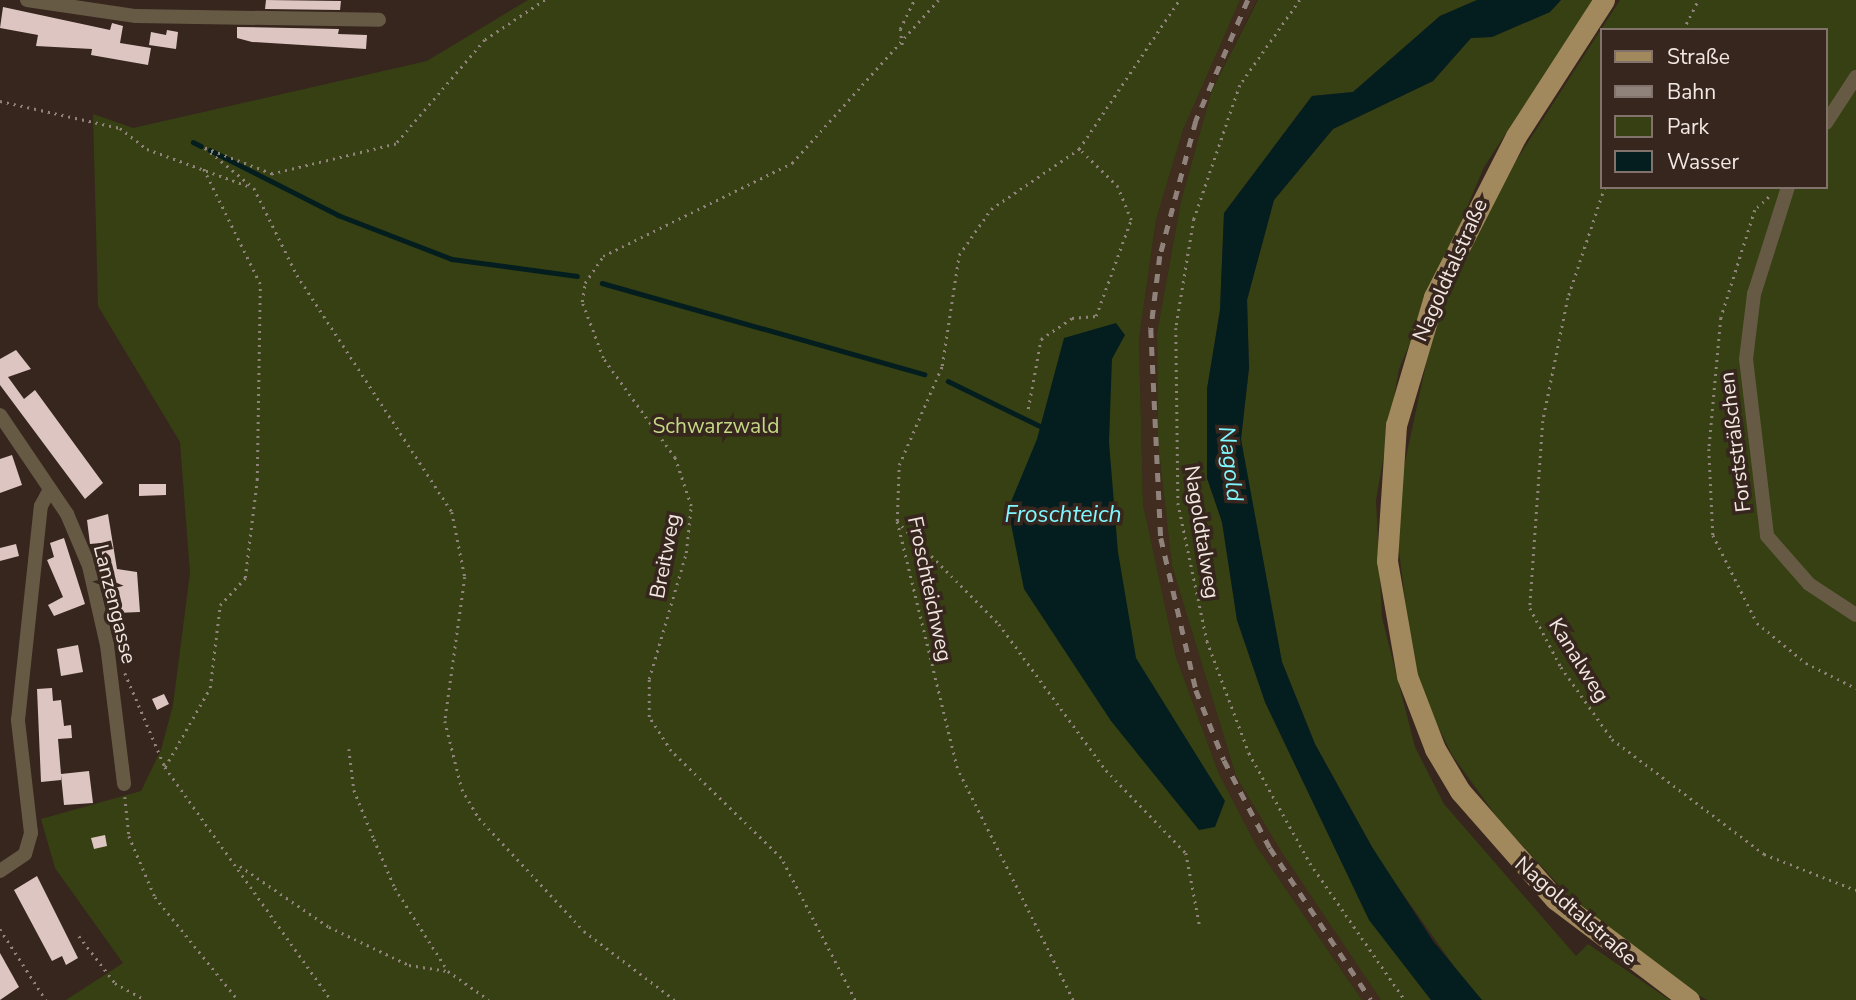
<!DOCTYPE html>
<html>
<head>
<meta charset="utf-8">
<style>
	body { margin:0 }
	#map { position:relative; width:1856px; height:1000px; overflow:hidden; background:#36261e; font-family:"Nunito Sans",sans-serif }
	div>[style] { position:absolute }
	.built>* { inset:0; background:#412c20 }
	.green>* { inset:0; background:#364012 }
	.water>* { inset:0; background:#041e1f }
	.stream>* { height:4.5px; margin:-2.25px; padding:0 2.25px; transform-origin:2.25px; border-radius:2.25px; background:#041e1f }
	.building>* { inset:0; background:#ddc5c1 }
	.path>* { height:2.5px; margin-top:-1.25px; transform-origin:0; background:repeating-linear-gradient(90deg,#90837c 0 2px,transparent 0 7px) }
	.street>* { height:14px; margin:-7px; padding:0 7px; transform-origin:7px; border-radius:7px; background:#665a45 }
	.primary>* { height:21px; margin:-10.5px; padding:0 10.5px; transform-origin:10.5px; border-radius:10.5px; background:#a2885d }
	.rail>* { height:4.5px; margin-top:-2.25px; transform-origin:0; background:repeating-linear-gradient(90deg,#8f827b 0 9px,transparent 0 18px) }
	span { translate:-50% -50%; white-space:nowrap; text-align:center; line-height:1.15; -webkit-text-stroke:7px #36261e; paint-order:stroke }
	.street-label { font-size:21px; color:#f2e7e2 }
	.park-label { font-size:21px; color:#c4d886 }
	.water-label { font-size:23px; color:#80f7ff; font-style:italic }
	.legend { position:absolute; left:1600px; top:28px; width:228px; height:161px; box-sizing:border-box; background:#36261e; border:2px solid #81736c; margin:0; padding:9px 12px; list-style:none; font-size:21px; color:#f2e7e2 }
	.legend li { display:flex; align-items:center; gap:14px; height:35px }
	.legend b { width:35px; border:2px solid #81736c }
</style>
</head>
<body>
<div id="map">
	<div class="built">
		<i style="clip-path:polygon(1240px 0,1257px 0,1212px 90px,1181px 201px,1157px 333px,1158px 442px,1172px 566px,1236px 776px,1381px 1000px,1362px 1000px,1257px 847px,1219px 774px,1176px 657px,1143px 504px,1139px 339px,1156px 220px,1183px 130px)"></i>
	</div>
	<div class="green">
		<i style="clip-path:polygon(528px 0,1240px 0,1183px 130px,1156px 220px,1139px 339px,1143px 504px,1176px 657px,1219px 774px,1257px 847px,1362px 1000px,66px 1000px,123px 963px,55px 868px,41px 819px,141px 791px,161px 750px,173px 705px,190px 573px,180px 442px,98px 306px,93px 114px,133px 128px,427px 61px)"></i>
		<i style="clip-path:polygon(1258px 0,1477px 0,1440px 16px,1353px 92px,1312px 96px,1224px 213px,1220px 310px,1207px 389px,1207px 478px,1222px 522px,1237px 620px,1265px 702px,1369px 919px,1431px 1000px,1381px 1000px,1283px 854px,1236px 776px,1172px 566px,1158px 442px,1157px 333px,1181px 201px,1212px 90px)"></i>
		<i style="clip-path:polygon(1561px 0,1593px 0,1484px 167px,1399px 369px,1376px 500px,1382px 618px,1415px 747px,1444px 804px,1576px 956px,1588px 944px,1670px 1000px,1482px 1000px,1468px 986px,1381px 863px,1315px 744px,1282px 662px,1247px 495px,1241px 439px,1249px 368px,1247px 300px,1274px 200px,1333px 129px,1433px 81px,1471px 38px,1492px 37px,1550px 12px)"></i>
		<i style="clip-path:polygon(evenodd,1620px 0,1856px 0,1856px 1000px,1707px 1000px,1685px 988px,1576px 904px,1499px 820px,1452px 755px,1415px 679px,1397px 535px,1400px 485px,1438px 308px,1512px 167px,1620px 0,1602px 30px,1826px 30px,1826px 187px,1602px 187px,1602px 30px)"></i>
	</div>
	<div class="water">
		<i style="clip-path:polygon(1477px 0,1561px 0,1550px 12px,1492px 37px,1471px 38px,1433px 81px,1333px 129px,1274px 200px,1247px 300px,1249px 368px,1241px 439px,1282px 662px,1315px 744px,1372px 847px,1433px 941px,1482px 1000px,1431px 1000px,1369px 920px,1265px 702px,1237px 620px,1222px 522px,1207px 478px,1207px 389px,1220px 310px,1224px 213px,1312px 96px,1353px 92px,1440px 16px)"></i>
		<i style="clip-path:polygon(1116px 323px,1125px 335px,1112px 359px,1109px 442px,1118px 552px,1136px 658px,1225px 801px,1215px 827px,1199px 830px,1111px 721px,1024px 589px,1008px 509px,1037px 439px,1064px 338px)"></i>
	</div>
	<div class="stream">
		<i style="left:193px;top:142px;width:9px;rotate:27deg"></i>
		<i style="left:210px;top:150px;width:144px;rotate:26.9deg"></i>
		<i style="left:338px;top:215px;width:122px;rotate:21.1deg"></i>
		<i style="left:452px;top:259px;width:126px;rotate:7.7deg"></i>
		<i style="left:602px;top:283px;width:335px;rotate:15.8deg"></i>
		<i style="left:948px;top:381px;width:102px;rotate:26.1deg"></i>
	</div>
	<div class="building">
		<i style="clip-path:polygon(266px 0,341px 1px,340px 10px,265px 9px)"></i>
		<i style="clip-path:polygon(3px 7px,110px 30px,112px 23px,123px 26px,120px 43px,151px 48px,148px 65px,91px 55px,92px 49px,36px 46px,38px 35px,0 28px)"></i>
		<i style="clip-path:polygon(237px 27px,339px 29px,338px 34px,367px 35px,366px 49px,252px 42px,237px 38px)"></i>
		<i style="clip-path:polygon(167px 30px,178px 32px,176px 49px,149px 45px,151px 32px,166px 35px)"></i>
		<i style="clip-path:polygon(16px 350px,31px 369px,8px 377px,24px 399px,35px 390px,103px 483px,85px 499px,0 385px,0 359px)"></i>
		<i style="clip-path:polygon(12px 455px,22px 485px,0 493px,0 459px)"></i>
		<i style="clip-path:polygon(139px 484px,166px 484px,166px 495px,139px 496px)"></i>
		<i style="clip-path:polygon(108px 514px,117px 569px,137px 572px,140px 612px,116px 613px,115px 598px,106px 598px,101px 543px,90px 544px,87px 520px)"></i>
		<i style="clip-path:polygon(64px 538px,85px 604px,54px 616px,48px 605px,63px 597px,47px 560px,54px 557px,50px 543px)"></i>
		<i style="clip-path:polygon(16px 544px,19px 556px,0 561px,0 548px)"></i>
		<i style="clip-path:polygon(78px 645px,83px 672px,61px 676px,57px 649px)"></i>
		<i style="clip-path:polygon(52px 688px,53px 701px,61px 700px,64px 726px,71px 725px,72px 738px,58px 739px,61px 774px,89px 771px,93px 803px,64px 805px,61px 775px,61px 780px,41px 782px,37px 689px)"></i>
		<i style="clip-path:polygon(164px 694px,169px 704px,157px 710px,152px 699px)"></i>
		<i style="clip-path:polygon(105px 835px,107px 846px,94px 849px,91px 838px)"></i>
		<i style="clip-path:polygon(37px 876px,78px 958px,66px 965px,62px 956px,52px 961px,14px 890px)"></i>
		<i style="clip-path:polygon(0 953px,19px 987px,0 1000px)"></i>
	</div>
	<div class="path">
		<i style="left:545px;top:0;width:72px;rotate:146.3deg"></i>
		<i style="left:485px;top:40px;width:137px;rotate:130.6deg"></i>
		<i style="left:396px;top:144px;width:128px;rotate:166.4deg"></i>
		<i style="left:272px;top:174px;width:72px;rotate:-158.8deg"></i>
		<i style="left:205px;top:148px;width:63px;rotate:39.2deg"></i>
		<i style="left:254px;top:188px;width:97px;rotate:63.7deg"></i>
		<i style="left:297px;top:275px;width:283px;rotate:56.8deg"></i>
		<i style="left:452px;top:512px;width:66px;rotate:78.7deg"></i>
		<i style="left:465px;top:577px;width:145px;rotate:97.9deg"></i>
		<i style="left:445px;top:721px;width:70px;rotate:76deg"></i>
		<i style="left:462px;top:789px;width:34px;rotate:60deg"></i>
		<i style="left:479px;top:818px;width:154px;rotate:47.1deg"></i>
		<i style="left:584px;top:931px;width:114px;rotate:37.2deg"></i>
		<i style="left:1300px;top:0;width:104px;rotate:125.2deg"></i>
		<i style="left:1240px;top:85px;width:142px;rotate:108.9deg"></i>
		<i style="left:1194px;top:219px;width:110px;rotate:99.4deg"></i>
		<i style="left:1176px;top:328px;width:175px;rotate:89.3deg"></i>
		<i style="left:1178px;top:503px;width:141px;rotate:78.1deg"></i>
		<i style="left:1207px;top:641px;width:120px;rotate:69.4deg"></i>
		<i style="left:1249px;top:753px;width:126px;rotate:61deg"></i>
		<i style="left:1310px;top:863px;width:167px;rotate:55.3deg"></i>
		<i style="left:1683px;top:30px;width:34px;rotate:-63deg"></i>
		<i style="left:902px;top:45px;width:16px;rotate:-97deg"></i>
		<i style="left:900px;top:29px;width:32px;rotate:-64deg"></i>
		<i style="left:0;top:101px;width:123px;rotate:12.7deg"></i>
		<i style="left:120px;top:128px;width:34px;rotate:38deg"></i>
		<i style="left:147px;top:149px;width:108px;rotate:20.1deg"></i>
		<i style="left:1605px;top:187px;width:117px;rotate:108.4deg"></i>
		<i style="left:1568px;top:298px;width:126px;rotate:101.5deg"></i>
		<i style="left:1543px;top:421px;width:187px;rotate:94deg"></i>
		<i style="left:1530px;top:608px;width:67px;rotate:62.3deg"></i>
		<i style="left:1561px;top:667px;width:88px;rotate:54.7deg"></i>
		<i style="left:1612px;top:739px;width:191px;rotate:37.1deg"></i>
		<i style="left:1764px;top:854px;width:99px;rotate:21.4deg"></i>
		<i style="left:1769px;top:197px;width:19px;rotate:137deg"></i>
		<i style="left:1755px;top:210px;width:113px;rotate:107.5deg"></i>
		<i style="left:1721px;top:318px;width:132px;rotate:95.2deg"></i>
		<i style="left:1709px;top:449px;width:86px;rotate:87.3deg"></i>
		<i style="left:1713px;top:535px;width:98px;rotate:63.4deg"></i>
		<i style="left:1757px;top:623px;width:63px;rotate:39.2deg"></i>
		<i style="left:1806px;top:663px;width:56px;rotate:26.6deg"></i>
		<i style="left:1028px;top:409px;width:71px;rotate:-79.5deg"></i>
		<i style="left:1041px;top:339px;width:37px;rotate:-34deg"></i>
		<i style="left:1072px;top:318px;width:24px;rotate:-5deg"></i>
		<i style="left:1096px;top:316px;width:102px;rotate:-70deg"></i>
		<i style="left:1131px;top:220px;width:35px;rotate:-112deg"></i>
		<i style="left:1118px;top:187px;width:54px;rotate:-135.7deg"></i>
		<i style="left:897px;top:521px;width:145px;rotate:45.3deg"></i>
		<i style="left:999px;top:624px;width:181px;rotate:53.8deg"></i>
		<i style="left:1106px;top:770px;width:115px;rotate:46.1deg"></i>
		<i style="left:1186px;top:853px;width:75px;rotate:79.3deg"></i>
		<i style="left:125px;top:673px;width:102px;rotate:66.9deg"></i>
		<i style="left:165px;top:767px;width:286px;rotate:54.5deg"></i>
		<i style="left:349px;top:749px;width:41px;rotate:83deg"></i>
		<i style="left:354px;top:790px;width:53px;rotate:67.8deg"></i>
		<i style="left:374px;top:839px;width:53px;rotate:66.8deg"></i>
		<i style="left:395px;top:888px;width:98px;rotate:57.4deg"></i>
		<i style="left:165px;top:767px;width:91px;rotate:-60.3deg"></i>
		<i style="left:210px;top:688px;width:84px;rotate:-83.1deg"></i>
		<i style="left:220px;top:605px;width:37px;rotate:-47deg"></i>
		<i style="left:245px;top:578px;width:99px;rotate:-83deg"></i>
		<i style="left:257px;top:480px;width:196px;rotate:-89.1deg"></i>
		<i style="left:260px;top:284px;width:129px;rotate:-116.2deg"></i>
		<i style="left:125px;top:797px;width:39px;rotate:84deg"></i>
		<i style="left:129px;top:836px;width:66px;rotate:66.9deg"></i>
		<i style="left:155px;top:897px;width:132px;rotate:51.1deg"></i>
		<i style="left:240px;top:866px;width:108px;rotate:34.4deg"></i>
		<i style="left:329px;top:927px;width:89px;rotate:25.4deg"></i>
		<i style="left:409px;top:965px;width:39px;rotate:9deg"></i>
		<i style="left:448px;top:971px;width:50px;rotate:35.3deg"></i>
		<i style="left:0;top:929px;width:85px;rotate:57.1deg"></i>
		<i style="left:79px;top:936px;width:59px;rotate:52.5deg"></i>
		<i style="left:115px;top:983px;width:35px;rotate:29deg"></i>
		<i style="left:855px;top:1000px;width:160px;rotate:-117.5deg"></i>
		<i style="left:781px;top:858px;width:153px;rotate:-135.8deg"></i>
		<i style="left:671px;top:751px;width:40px;rotate:-122.9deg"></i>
		<i style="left:649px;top:717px;width:38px;rotate:-90deg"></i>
		<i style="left:649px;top:679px;width:131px;rotate:-73.6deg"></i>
		<i style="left:686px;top:553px;width:47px;rotate:-83.9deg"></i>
		<i style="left:691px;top:506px;width:51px;rotate:-108.4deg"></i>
		<i style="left:675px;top:458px;width:123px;rotate:-125.8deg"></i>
		<i style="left:603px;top:358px;width:60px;rotate:-110.6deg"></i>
		<i style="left:582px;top:302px;width:19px;rotate:-81deg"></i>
		<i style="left:585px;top:283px;width:32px;rotate:-56deg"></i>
		<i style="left:603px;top:256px;width:211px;rotate:-26.2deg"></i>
		<i style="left:792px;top:163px;width:219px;rotate:-48.1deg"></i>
		<i style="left:1073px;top:1000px;width:259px;rotate:-116.6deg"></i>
		<i style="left:957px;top:768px;width:254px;rotate:-103.7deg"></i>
		<i style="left:897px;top:521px;width:56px;rotate:-88deg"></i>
		<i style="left:899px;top:465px;width:108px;rotate:-66.5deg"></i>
		<i style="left:942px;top:366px;width:112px;rotate:-81.3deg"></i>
		<i style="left:959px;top:255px;width:56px;rotate:-55.2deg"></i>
		<i style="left:991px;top:209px;width:107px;rotate:-34.3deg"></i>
		<i style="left:1079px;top:149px;width:179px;rotate:-56.1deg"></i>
	</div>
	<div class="street">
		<i style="left:27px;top:0;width:110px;rotate:8.4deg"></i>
		<i style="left:136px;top:16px;width:243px;rotate:0.9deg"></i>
		<i style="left:1826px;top:123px;width:55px;rotate:-56.9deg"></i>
		<i style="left:1788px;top:187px;width:112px;rotate:107.6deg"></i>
		<i style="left:1754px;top:294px;width:65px;rotate:97deg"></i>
		<i style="left:1746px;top:359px;width:178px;rotate:83.2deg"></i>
		<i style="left:1767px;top:536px;width:64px;rotate:48.8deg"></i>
		<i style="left:1809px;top:584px;width:56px;rotate:33.4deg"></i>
		<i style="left:0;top:415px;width:120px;rotate:55.9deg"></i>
		<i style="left:67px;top:514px;width:56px;rotate:67.1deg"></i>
		<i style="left:89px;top:566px;width:81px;rotate:77.2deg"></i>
		<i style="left:107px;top:645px;width:140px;rotate:83deg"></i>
		<i style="left:0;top:871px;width:30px;rotate:-34deg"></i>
		<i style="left:25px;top:854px;width:22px;rotate:-74deg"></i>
		<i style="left:31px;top:833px;width:114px;rotate:-96.6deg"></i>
		<i style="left:18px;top:720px;width:215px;rotate:-83.9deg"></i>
		<i style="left:41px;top:506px;width:19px;rotate:-62deg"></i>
	</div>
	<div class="primary">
		<i style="left:1604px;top:0;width:162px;rotate:122.9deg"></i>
		<i style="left:1516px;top:136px;width:181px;rotate:117deg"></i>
		<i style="left:1434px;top:297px;width:134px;rotate:106.5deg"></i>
		<i style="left:1396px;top:425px;width:136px;rotate:93.8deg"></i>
		<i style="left:1387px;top:561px;width:117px;rotate:80.1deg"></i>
		<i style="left:1407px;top:676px;width:78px;rotate:69deg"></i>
		<i style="left:1435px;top:749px;width:49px;rotate:59.2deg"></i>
		<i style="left:1460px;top:791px;width:144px;rotate:48.7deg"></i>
		<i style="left:1555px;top:899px;width:168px;rotate:37deg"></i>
	</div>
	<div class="rail">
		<i style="left:1248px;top:0;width:132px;rotate:113.3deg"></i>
		<i style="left:1196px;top:121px;width:140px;rotate:104.9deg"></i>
		<i style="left:1160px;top:256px;width:74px;rotate:97deg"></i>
		<i style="left:1151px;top:329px;width:209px;rotate:87.3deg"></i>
		<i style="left:1161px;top:538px;width:156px;rotate:77deg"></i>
		<i style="left:1196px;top:690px;width:75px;rotate:68.2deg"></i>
		<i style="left:1224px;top:760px;width:99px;rotate:62.4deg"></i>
		<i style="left:1270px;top:848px;width:182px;rotate:56.4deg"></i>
	</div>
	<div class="street-label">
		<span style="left:1450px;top:270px;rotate:-66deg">Nagoldtalstraße</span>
		<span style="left:1735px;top:442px;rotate:-97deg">Forststräßchen</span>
		<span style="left:1202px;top:532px;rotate:81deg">Nagoldtalweg</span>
		<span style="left:665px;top:556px;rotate:-79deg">Breitweg</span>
		<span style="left:930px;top:589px;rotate:78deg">Froschteichweg</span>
		<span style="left:115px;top:604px;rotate:76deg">Lanzengasse</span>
		<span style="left:1579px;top:660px;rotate:58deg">Kanalweg</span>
		<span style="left:1576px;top:911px;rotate:41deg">Nagoldtalstraße</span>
	</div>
	<div class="park-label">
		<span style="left:716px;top:426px">Schwarzwald</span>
	</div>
	<div class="water-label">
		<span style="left:1230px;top:464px;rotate:83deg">Nagold</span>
		<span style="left:1063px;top:515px">Froschteich</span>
	</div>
	<ul class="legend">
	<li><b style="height:9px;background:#a2885d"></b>Straße</li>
	<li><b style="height:9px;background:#8f827b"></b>Bahn</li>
	<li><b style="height:19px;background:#364012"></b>Park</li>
	<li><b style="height:19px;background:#041e1f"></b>Wasser</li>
	</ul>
</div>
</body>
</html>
